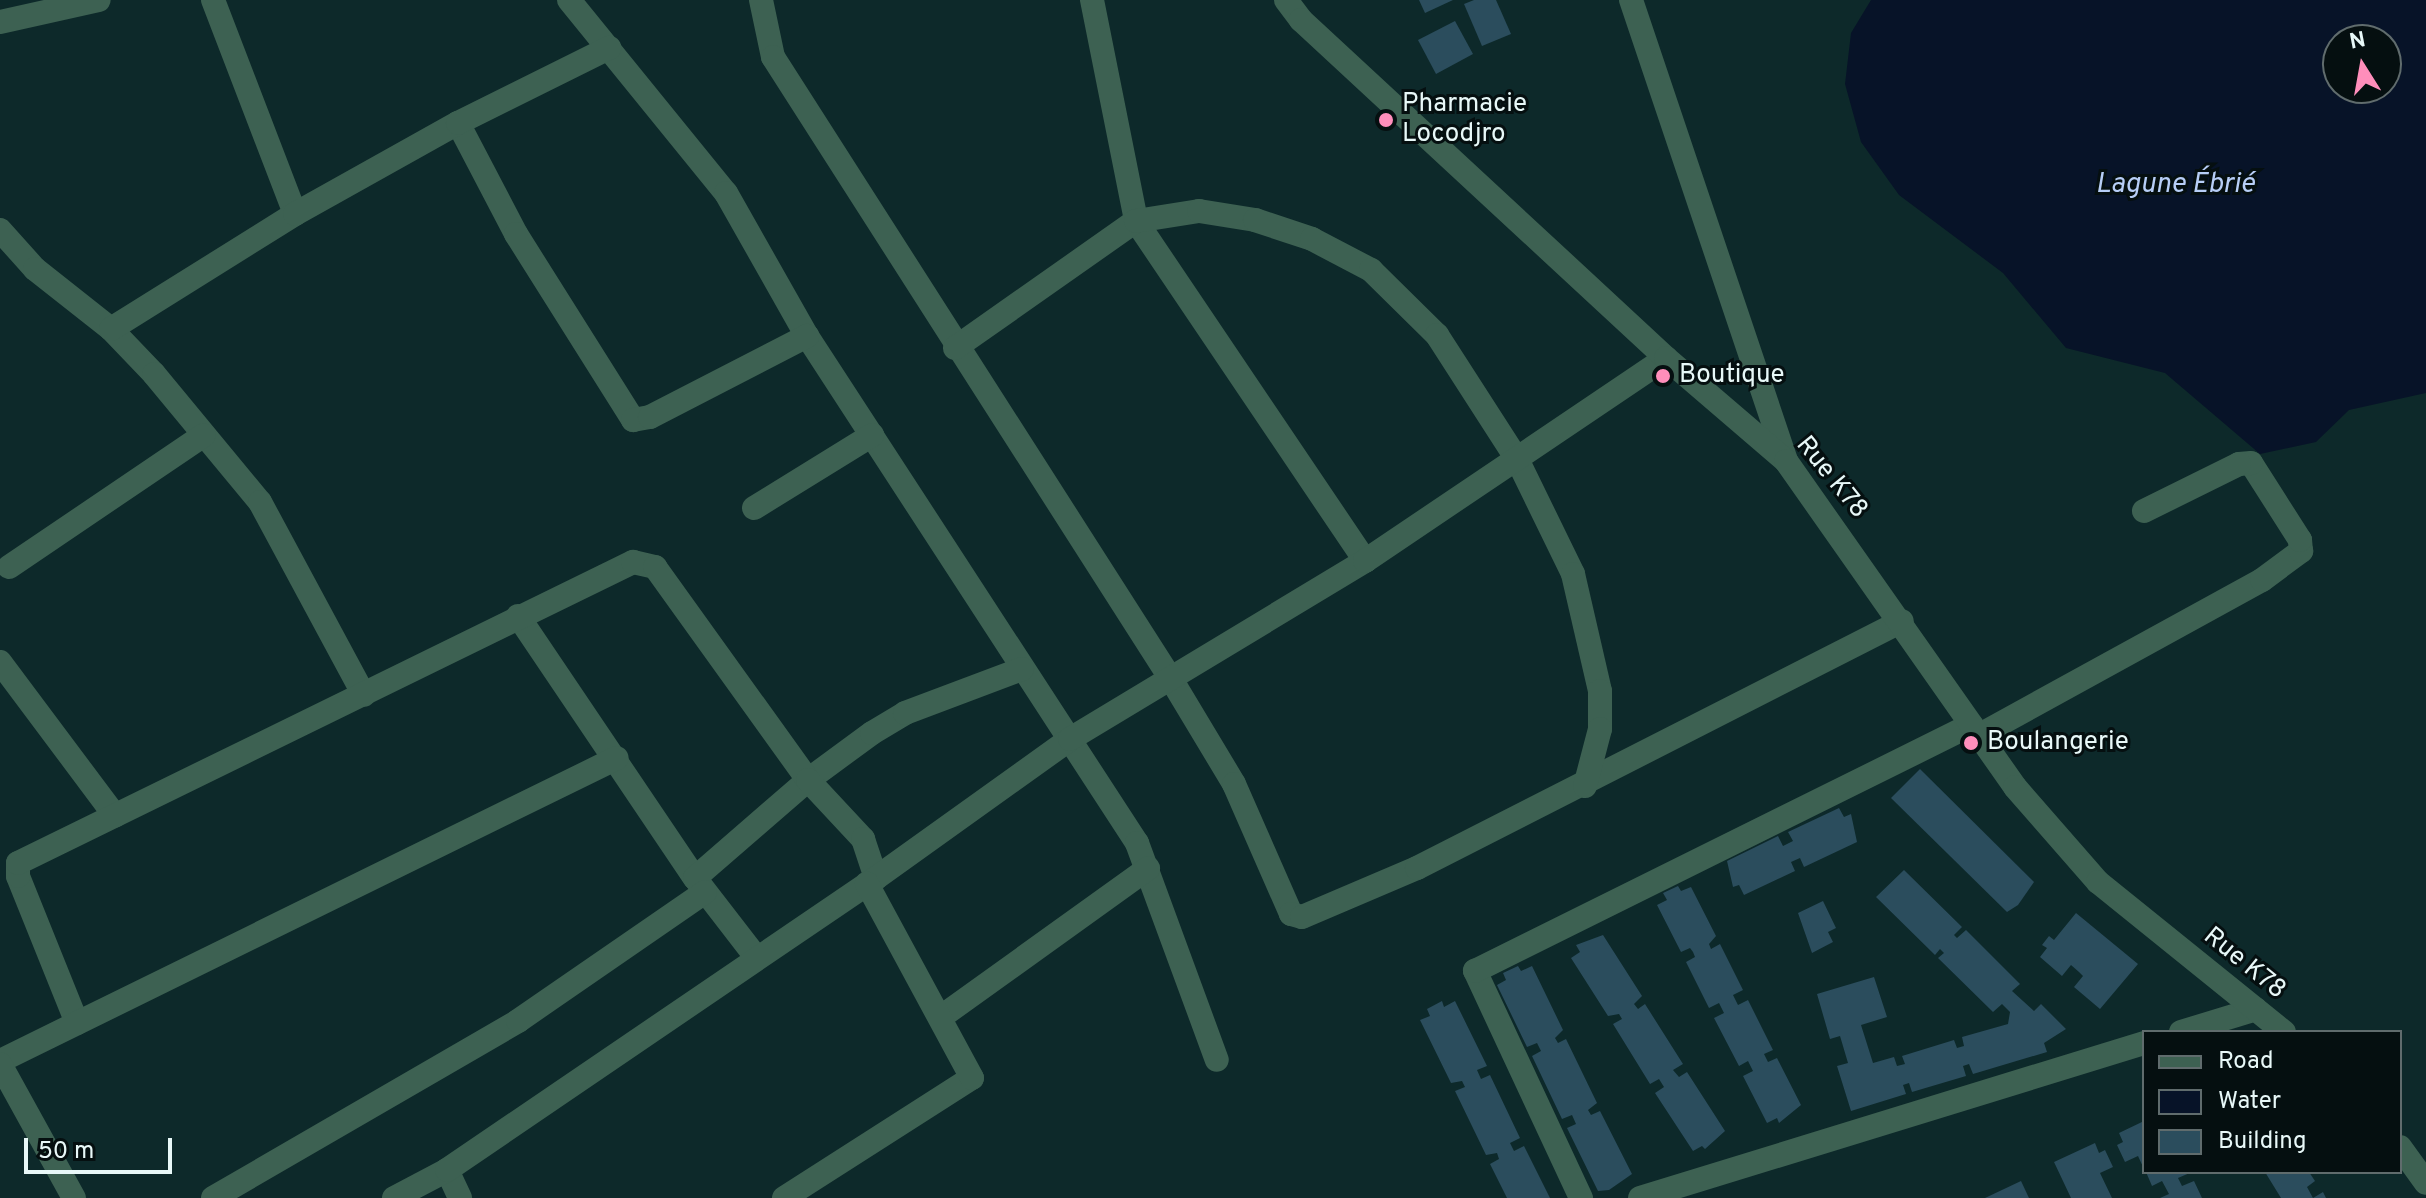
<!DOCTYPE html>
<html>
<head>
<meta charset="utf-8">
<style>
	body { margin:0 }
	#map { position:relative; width:2426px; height:1198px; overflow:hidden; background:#0d292a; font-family:Overpass,sans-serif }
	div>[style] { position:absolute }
	.water>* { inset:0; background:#071328 }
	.building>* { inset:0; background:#2b4d5d }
	.minor>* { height:24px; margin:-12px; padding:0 12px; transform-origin:12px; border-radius:12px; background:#3d6152 }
	.tertiary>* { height:24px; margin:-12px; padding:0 12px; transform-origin:12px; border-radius:12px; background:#3d6152 }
	.dots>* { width:22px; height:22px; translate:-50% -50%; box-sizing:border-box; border:4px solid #050f10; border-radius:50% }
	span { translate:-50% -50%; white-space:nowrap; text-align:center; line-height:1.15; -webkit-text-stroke:6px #050f10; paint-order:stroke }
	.poi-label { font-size:26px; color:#e8f8f8 }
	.left { translate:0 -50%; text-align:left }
	.street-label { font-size:26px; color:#e8f8f8 }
	.water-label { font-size:28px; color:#b7cef7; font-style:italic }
	.legend { position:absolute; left:2142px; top:1030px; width:260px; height:144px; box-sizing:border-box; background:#050f10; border:2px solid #606c6d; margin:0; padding:10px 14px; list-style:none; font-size:24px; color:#e8f8f8 }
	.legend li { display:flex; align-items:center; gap:16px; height:40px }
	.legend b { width:40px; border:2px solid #606c6d }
	.north { position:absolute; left:2322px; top:24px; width:80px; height:80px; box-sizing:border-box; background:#050f10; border:2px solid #606c6d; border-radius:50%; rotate:349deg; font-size:22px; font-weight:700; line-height:32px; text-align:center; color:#e8f8f8 }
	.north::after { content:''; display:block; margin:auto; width:28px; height:36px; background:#ff8ebb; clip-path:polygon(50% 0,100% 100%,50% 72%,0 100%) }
	.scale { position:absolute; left:24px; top:1138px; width:148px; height:36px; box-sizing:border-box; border:4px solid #e8f8f8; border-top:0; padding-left:10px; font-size:24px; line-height:28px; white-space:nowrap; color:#e8f8f8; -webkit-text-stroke:6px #050f10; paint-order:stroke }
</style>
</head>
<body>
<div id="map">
	<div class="water">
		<i style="clip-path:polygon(evenodd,1871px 0,2426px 0,2426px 393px,2349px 410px,2316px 442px,2260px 454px,2165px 373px,2066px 348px,2003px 273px,1899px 195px,1861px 142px,1845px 84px,1851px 33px,1871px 0,2338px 40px,2386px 40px,2386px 88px,2338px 88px,2338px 40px)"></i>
	</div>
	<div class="building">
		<i style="clip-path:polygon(1419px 0,1453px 0,1425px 13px)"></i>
		<i style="clip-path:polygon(1474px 0,1496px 0,1511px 34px,1482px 46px,1464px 4px)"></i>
		<i style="clip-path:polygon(1455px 21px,1473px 54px,1436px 74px,1418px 40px)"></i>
		<i style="clip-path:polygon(1920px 769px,2034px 882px,2018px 905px,2007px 912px,1891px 798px)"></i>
		<i style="clip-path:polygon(1839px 808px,1844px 817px,1851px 814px,1857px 842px,1804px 867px,1800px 858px,1791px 862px,1795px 871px,1744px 895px,1739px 885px,1733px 887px,1727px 861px,1778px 836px,1783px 846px,1793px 841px,1788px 832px)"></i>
		<i style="clip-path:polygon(1904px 870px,1962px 927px,1954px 935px,1957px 938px,1966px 930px,2020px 984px,2012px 991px,2034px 1011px,2041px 1004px,2066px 1029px,2044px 1043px,2047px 1052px,1973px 1074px,1969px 1064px,1963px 1066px,1966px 1076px,1912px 1092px,1909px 1083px,1903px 1085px,1906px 1094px,1851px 1111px,1837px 1066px,1848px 1063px,1840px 1036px,1830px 1039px,1817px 994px,1874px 977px,1887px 1017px,1861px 1025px,1873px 1063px,1894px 1057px,1897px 1066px,1905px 1064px,1902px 1056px,1954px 1040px,1957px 1048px,1964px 1046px,1962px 1037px,2008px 1024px,2010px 1012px,2002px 1004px,1993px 1012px,1938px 958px,1944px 953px,1940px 949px,1935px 955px,1876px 897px)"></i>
		<i style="clip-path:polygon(1678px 886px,1681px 891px,1691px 887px,1716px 936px,1709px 944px,1711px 949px,1720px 944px,1743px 990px,1733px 995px,1738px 1005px,1748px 1000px,1773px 1050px,1764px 1054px,1768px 1062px,1777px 1058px,1801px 1105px,1779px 1123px,1777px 1118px,1767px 1123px,1743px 1076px,1753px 1071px,1748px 1061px,1739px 1066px,1714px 1018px,1724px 1013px,1719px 1003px,1709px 1008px,1686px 962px,1695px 957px,1693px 952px,1690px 948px,1681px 952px,1657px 905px,1667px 900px,1663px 893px)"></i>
		<i style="clip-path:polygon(1823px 901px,1836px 928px,1828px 932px,1833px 942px,1812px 953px,1798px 913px)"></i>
		<i style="clip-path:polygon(2076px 913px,2138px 964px,2100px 1009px,2074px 987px,2083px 976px,2079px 972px,2071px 965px,2062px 976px,2040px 957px,2047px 948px,2042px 945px,2049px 936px,2054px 940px)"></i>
		<i style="clip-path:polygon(1603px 935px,1642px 996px,1634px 1004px,1638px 1009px,1645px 1004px,1683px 1064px,1673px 1070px,1679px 1077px,1687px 1072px,1725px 1131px,1705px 1149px,1702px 1146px,1693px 1151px,1655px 1093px,1664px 1087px,1659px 1079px,1650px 1084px,1613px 1024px,1622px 1019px,1619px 1014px,1608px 1016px,1571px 958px,1580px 952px,1576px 945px)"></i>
		<i style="clip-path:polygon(1518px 966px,1521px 971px,1532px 966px,1563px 1030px,1555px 1038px,1558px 1043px,1566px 1039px,1597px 1103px,1588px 1110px,1591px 1115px,1600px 1111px,1632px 1174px,1609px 1190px,1598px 1191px,1567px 1128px,1576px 1124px,1572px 1115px,1562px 1119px,1532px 1056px,1541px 1051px,1537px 1043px,1527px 1047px,1497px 985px,1506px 980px,1503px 973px)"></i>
		<i style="clip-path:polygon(1442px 1001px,1444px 1007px,1455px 1001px,1487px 1066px,1477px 1070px,1481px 1079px,1490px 1075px,1520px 1138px,1510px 1143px,1514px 1151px,1524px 1146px,1550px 1198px,1507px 1198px,1490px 1164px,1499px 1159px,1497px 1153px,1486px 1155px,1455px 1091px,1465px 1087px,1462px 1081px,1451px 1083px,1420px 1020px,1430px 1016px,1427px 1009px)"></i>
		<i style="clip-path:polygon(2144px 1121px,2144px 1169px,2138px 1156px,2125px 1162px,2117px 1145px,2123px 1142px,2119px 1133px)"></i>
		<i style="clip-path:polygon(2095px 1143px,2099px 1153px,2105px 1150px,2113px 1167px,2100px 1173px,2112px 1198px,2071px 1198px,2054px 1162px)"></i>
		<i style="clip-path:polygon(2146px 1172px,2192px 1172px,2178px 1178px,2182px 1186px,2194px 1181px,2202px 1198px,2160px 1198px,2169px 1194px,2162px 1181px,2152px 1186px)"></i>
		<i style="clip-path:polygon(2265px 1172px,2309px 1172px,2315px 1181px,2307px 1187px,2313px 1198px,2323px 1192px,2326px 1198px,2281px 1198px)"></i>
		<i style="clip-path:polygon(2021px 1181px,2029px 1198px,1985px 1198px)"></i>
	</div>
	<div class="minor">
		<i style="left:213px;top:0;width:229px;rotate:69deg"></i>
		<i style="left:569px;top:0;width:249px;rotate:50.9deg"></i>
		<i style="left:726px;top:193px;width:164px;rotate:60.5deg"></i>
		<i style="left:807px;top:336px;width:605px;rotate:56.94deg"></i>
		<i style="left:1137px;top:843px;width:231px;rotate:69.8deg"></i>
		<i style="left:761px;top:0;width:58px;rotate:78.1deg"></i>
		<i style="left:773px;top:57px;width:738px;rotate:57.39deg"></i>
		<i style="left:1171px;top:679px;width:122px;rotate:59deg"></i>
		<i style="left:1234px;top:784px;width:142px;rotate:66.3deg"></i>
		<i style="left:1291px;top:914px;width:11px;rotate:15deg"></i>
		<i style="left:1302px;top:917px;width:125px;rotate:-23.1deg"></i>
		<i style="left:1417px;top:868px;width:544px;rotate:-26.99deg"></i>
		<i style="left:1092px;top:0;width:225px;rotate:78.7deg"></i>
		<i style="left:1136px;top:221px;width:410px;rotate:56deg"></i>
		<i style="left:1631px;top:0;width:486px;rotate:71.4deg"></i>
		<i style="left:0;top:22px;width:101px;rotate:-12.5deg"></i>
		<i style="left:458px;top:123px;width:125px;rotate:62.4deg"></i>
		<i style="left:516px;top:234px;width:220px;rotate:57.8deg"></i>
		<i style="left:633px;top:420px;width:17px;rotate:-10deg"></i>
		<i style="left:650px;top:417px;width:177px;rotate:-27.3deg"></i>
		<i style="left:0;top:230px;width:52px;rotate:48.1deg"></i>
		<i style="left:35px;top:269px;width:97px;rotate:38.3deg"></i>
		<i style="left:111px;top:329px;width:62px;rotate:46.3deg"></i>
		<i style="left:154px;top:374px;width:166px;rotate:50.4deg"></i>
		<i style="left:260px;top:502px;width:219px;rotate:61.7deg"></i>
		<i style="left:111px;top:329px;width:217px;rotate:-32deg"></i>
		<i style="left:295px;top:214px;width:187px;rotate:-29.2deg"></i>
		<i style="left:458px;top:123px;width:169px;rotate:-26.4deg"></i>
		<i style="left:955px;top:348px;width:221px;rotate:-35.1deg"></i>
		<i style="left:1136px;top:221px;width:64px;rotate:-9deg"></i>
		<i style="left:1199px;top:211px;width:57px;rotate:9.1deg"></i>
		<i style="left:1255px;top:220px;width:60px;rotate:18.4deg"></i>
		<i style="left:1312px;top:239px;width:67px;rotate:27.7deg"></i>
		<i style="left:1371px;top:270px;width:93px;rotate:44.6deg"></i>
		<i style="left:1437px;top:335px;width:148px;rotate:57.2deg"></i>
		<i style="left:1517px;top:459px;width:128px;rotate:64deg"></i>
		<i style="left:1573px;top:574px;width:120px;rotate:77deg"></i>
		<i style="left:1600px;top:691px;width:38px;rotate:90deg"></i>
		<i style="left:1600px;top:729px;width:59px;rotate:104.7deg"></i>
		<i style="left:754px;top:508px;width:139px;rotate:-31.7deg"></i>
		<i style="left:9px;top:567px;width:235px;rotate:-34.1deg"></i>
		<i style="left:518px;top:616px;width:316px;rotate:56deg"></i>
		<i style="left:695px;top:878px;width:100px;rotate:52.3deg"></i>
		<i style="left:0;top:662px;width:192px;rotate:53.2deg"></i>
		<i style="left:1978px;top:736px;width:324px;rotate:-28.8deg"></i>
		<i style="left:2262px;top:580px;width:49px;rotate:-36.6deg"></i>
		<i style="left:2301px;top:551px;width:11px;rotate:-95deg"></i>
		<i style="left:2300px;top:540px;width:91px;rotate:-122.5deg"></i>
		<i style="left:2251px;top:463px;width:12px;rotate:175deg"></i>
		<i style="left:2239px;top:464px;width:106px;rotate:153.7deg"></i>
		<i style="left:695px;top:878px;width:150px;rotate:-40.9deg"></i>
		<i style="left:808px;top:780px;width:79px;rotate:-36.3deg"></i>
		<i style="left:872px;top:733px;width:39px;rotate:-31deg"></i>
		<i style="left:905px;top:713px;width:125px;rotate:-20.6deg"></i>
		<i style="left:941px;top:1017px;width:255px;rotate:-35.7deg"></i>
		<i style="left:77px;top:1023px;width:158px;rotate:-111.9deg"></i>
		<i style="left:18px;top:876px;width:13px;rotate:-90deg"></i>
		<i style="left:18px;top:863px;width:685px;rotate:-26.08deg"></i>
		<i style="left:633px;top:562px;width:23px;rotate:13deg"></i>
		<i style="left:655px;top:567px;width:262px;rotate:54.3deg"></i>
		<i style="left:808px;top:780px;width:81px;rotate:47deg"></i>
		<i style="left:863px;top:839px;width:41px;rotate:71.6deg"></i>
		<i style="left:2181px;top:1032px;width:78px;rotate:-17deg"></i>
		<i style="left:0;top:1061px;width:687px;rotate:-26.16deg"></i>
		<i style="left:0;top:1064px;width:153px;rotate:61.1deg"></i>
		<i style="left:447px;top:1170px;width:31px;rotate:65deg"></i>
		<i style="left:213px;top:1198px;width:353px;rotate:-30.1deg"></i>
		<i style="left:518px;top:1021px;width:227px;rotate:-34.6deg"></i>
		<i style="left:394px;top:1198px;width:60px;rotate:-27.8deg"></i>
		<i style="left:447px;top:1170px;width:519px;rotate:-34.24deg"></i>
		<i style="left:876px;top:878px;width:239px;rotate:-35.6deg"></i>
		<i style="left:1070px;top:739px;width:345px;rotate:-31.1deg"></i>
		<i style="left:1365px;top:561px;width:363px;rotate:-34deg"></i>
		<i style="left:784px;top:1198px;width:223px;rotate:-32.6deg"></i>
		<i style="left:972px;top:1078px;width:221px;rotate:-118.4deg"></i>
		<i style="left:1581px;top:1198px;width:251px;rotate:-115deg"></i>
		<i style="left:1475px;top:971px;width:554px;rotate:-26.38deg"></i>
		<i style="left:1640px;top:1198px;width:527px;rotate:-17.09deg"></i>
	</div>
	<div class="tertiary">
		<i style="left:1286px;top:0;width:25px;rotate:53deg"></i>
		<i style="left:1301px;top:20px;width:497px;rotate:42.8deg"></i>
		<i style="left:1666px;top:358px;width:158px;rotate:40.6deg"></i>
		<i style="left:1786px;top:461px;width:398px;rotate:54.9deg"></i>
		<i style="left:2015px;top:787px;width:126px;rotate:48.9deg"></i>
		<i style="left:2098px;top:882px;width:239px;rotate:38.9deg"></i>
		<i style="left:2400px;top:1147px;width:44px;rotate:54.2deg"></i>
	</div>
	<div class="dots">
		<i style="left:1386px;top:120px;background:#ff8ebb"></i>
		<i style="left:1663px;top:376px;background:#ff8ebb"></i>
		<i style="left:1971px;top:743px;background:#ff8ebb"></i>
	</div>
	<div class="poi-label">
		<span class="left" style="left:1402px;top:120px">Pharmacie<br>Locodjro</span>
		<span class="left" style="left:1679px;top:376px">Boutique</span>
		<span class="left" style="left:1987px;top:743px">Boulangerie</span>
	</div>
	<div class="street-label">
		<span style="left:1831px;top:478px;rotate:51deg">Rue K78</span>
		<span style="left:2244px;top:964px;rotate:39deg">Rue K78</span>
	</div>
	<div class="water-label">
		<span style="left:2175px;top:185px">Lagune Ébrié</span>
	</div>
	<ul class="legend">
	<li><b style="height:10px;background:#3d6152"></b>Road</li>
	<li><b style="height:22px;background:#071328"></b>Water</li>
	<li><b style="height:22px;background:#2b4d5d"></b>Building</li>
	</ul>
	<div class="north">N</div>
	<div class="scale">50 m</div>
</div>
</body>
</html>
